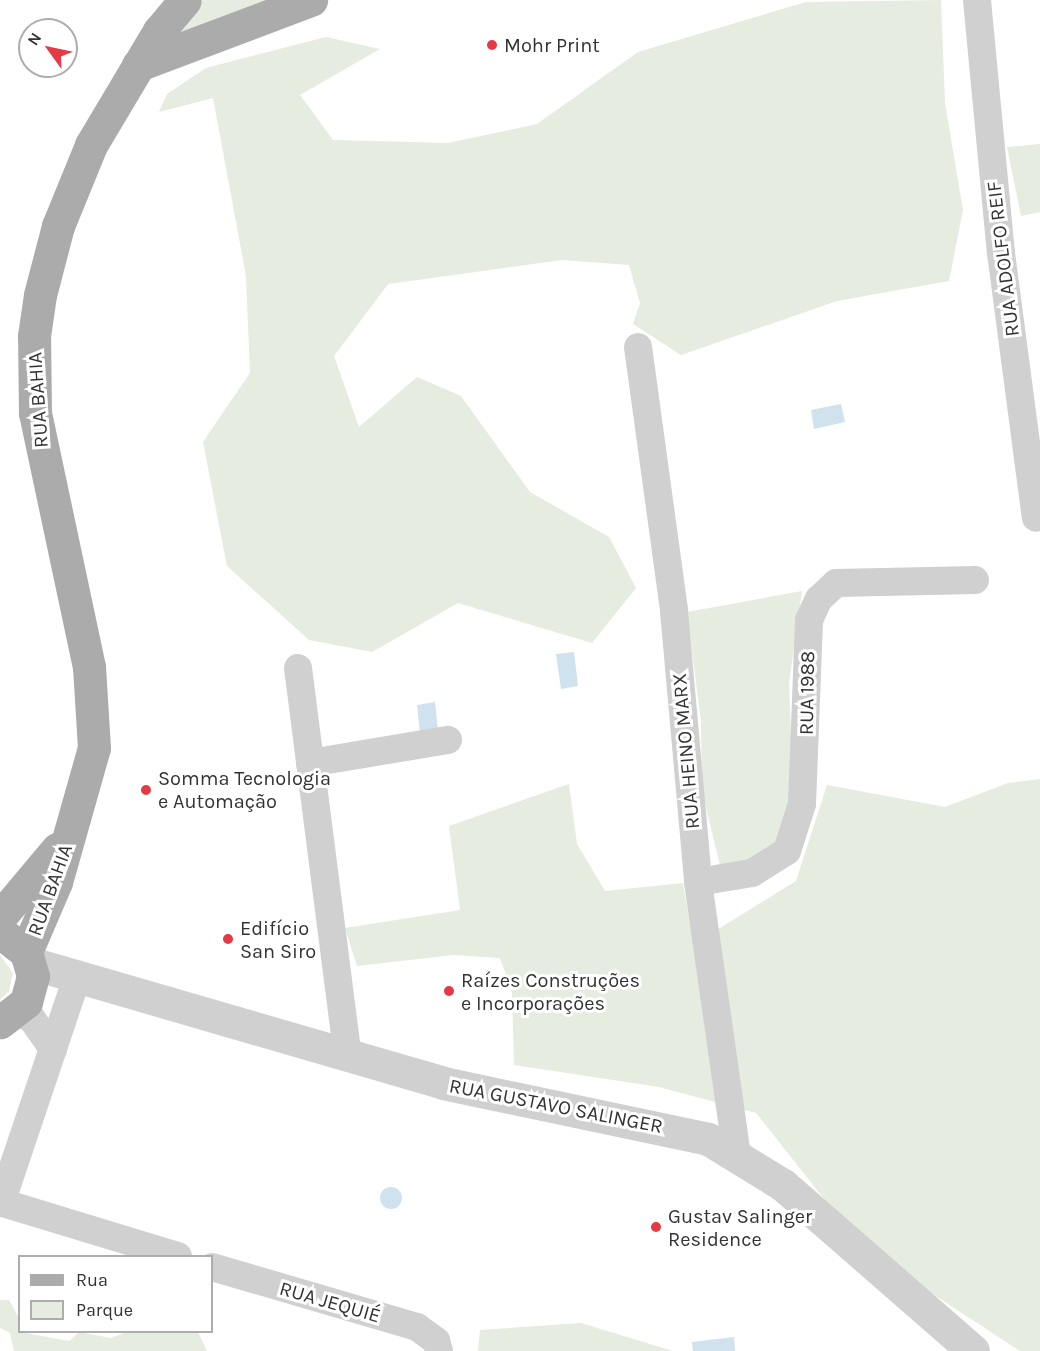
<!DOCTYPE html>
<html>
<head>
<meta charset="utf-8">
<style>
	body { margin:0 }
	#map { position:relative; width:1040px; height:1351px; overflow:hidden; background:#fff; font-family:Karla,sans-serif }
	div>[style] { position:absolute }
	.green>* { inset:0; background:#e6ecdf }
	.water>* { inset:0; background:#cfe2ee }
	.round { border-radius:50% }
	.minor>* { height:28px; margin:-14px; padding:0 14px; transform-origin:14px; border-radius:14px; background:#d0d0d0 }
	.tertiary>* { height:33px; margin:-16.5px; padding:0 16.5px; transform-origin:16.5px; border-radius:16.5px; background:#d0d0d0 }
	.primary>* { height:33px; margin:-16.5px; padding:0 16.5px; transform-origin:16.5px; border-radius:16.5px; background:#ababab }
	.dots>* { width:16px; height:16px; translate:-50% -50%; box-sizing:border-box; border:3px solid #fff; border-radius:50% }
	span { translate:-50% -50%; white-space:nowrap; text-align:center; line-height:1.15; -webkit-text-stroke:6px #fff; paint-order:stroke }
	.poi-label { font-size:20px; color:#333 }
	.left { translate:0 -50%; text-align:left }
	.street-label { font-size:20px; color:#333 }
	.legend { position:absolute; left:18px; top:1255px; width:195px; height:78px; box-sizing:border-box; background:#fff; border:2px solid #adadad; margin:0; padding:8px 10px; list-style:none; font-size:18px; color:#333 }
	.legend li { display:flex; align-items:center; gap:12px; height:30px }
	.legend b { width:30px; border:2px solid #adadad }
	.north { position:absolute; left:18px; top:18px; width:60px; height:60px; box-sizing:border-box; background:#fff; border:2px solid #adadad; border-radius:50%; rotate:303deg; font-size:16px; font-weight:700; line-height:24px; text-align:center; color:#333 }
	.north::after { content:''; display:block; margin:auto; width:21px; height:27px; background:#e63946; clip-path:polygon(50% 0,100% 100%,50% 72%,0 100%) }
</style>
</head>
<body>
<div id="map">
	<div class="green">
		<i style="clip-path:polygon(203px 0,274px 0,163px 45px)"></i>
		<i style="clip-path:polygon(941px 0,945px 103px,963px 210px,949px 281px,837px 301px,681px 355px,633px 324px,640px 303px,629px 265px,562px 260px,388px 284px,334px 356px,359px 427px,417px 377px,461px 396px,530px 492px,609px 537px,636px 588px,592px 643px,458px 603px,372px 652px,309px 640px,227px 566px,203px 442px,250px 373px,246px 276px,213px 98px,159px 112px,167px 94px,206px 68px,326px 37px,380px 49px,300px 95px,333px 140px,448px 143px,537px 124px,638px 52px,806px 2px)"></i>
		<i style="clip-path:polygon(1040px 144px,1040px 212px,1021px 216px,1007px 147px)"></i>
		<i style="clip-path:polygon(802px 591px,789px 683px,794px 809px,777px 849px,723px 878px,702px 791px,701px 721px,687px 612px)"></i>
		<i style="clip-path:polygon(1040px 779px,1040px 1351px,1020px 1351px,899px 1272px,840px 1219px,756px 1113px,659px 1087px,514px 1065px,512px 992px,500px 958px,453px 955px,357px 966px,345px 928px,460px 910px,449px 826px,569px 784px,577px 844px,605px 891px,683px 883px,691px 931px,715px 931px,796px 881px,827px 785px,945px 807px,1008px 783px)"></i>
		<i style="clip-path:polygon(0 955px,13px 973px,9px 991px,0 1000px)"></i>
		<i style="clip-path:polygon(0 1300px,9px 1300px,19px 1318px,20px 1332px,69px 1341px,79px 1332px,111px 1338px,127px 1332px,198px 1332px,207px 1351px,14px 1351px,10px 1333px,0 1328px)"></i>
		<i style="clip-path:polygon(581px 1323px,673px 1351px,478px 1351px,480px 1330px)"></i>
	</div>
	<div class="water">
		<i style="clip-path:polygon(841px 404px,845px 422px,814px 429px,811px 410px)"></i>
		<i style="clip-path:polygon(574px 652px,578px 686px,561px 689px,556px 654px)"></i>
		<i style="clip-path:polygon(435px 702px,438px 731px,420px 733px,417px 705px)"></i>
		<i class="round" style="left:380px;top:1187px;width:22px;height:22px"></i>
		<i style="clip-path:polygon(734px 1337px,735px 1351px,693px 1351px,692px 1342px)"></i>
	</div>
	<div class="minor">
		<i style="left:977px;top:0;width:254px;rotate:84.6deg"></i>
		<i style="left:1001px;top:253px;width:267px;rotate:82.5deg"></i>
		<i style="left:638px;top:347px;width:266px;rotate:82.2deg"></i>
		<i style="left:674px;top:611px;width:272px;rotate:84.9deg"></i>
		<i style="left:698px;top:882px;width:276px;rotate:81.9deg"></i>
		<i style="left:298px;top:668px;width:391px;rotate:82.7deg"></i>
		<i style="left:310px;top:763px;width:140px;rotate:-9.5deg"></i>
		<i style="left:698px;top:882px;width:55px;rotate:-9.5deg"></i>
		<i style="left:752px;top:873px;width:41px;rotate:-32.2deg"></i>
		<i style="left:787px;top:851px;width:49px;rotate:-72.3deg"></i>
		<i style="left:802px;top:804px;width:184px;rotate:-87.8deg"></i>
		<i style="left:809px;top:620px;width:23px;rotate:-65deg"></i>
		<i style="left:819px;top:599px;width:23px;rotate:-43deg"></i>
		<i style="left:836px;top:583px;width:139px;rotate:-1.2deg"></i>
		<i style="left:17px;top:1012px;width:17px;rotate:25deg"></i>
		<i style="left:32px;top:1019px;width:37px;rotate:55deg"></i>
		<i style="left:0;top:1202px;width:186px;rotate:16.9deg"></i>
		<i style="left:1px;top:1203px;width:238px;rotate:-71.4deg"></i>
		<i style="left:212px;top:1267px;width:214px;rotate:16.3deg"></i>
		<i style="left:417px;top:1327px;width:24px;rotate:36deg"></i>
		<i style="left:436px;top:1341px;width:10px;rotate:73deg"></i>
	</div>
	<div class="tertiary">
		<i style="left:31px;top:963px;width:429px;rotate:16.2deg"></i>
		<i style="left:443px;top:1083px;width:271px;rotate:11.9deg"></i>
		<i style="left:708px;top:1139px;width:88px;rotate:31.5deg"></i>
		<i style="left:783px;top:1185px;width:252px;rotate:41.1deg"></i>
	</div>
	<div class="primary">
		<i style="left:138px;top:65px;width:185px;rotate:-20.6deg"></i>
		<i style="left:0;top:917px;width:89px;rotate:-50deg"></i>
		<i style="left:0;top:932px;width:33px;rotate:38deg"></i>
		<i style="left:26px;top:952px;width:25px;rotate:74deg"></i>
		<i style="left:33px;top:976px;width:27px;rotate:105deg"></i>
		<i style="left:26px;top:1002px;width:33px;rotate:142deg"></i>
		<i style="left:26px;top:952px;width:76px;rotate:-66.8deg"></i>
		<i style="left:56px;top:882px;width:139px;rotate:-74.2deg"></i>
		<i style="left:94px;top:748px;width:81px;rotate:-93.5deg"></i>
		<i style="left:89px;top:667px;width:260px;rotate:-102deg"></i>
		<i style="left:35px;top:413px;width:77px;rotate:-90.7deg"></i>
		<i style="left:34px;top:336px;width:41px;rotate:-81.7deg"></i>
		<i style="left:40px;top:295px;width:71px;rotate:-75.4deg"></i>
		<i style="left:58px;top:226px;width:87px;rotate:-67.8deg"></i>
		<i style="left:91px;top:145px;width:133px;rotate:-59.2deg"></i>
		<i style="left:159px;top:31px;width:40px;rotate:-50deg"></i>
	</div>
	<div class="dots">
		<i style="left:492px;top:45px;background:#e63946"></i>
		<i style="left:146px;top:790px;background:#e63946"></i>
		<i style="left:228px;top:939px;background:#e63946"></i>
		<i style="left:449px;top:991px;background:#e63946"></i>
		<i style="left:656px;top:1227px;background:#e63946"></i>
	</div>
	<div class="poi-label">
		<span class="left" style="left:504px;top:45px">Mohr Print</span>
		<span class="left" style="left:158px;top:790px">Somma Tecnologia<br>e Automação</span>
		<span class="left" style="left:240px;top:940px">Edifício<br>San Siro</span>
		<span class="left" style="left:461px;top:992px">Raízes Construções<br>e Incorporações</span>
		<span class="left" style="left:668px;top:1228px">Gustav Salinger<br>Residence</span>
	</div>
	<div class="street-label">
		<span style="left:1003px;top:259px;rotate:-97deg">RUA ADOLFO REIF</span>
		<span style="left:38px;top:400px;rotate:-94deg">RUA BAHIA</span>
		<span style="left:807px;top:693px;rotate:-89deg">RUA 1988</span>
		<span style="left:686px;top:751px;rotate:-95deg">RUA HEINO MARX</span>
		<span style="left:50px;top:890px;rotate:-70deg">RUA BAHIA</span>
		<span style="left:556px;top:1106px;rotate:11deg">RUA GUSTAVO SALINGER</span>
		<span style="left:330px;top:1302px;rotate:16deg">RUA JEQUIÉ</span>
	</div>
	<ul class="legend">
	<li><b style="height:8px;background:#ababab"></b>Rua</li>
	<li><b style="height:16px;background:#e6ecdf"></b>Parque</li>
	</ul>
	<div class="north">N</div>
</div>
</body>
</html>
